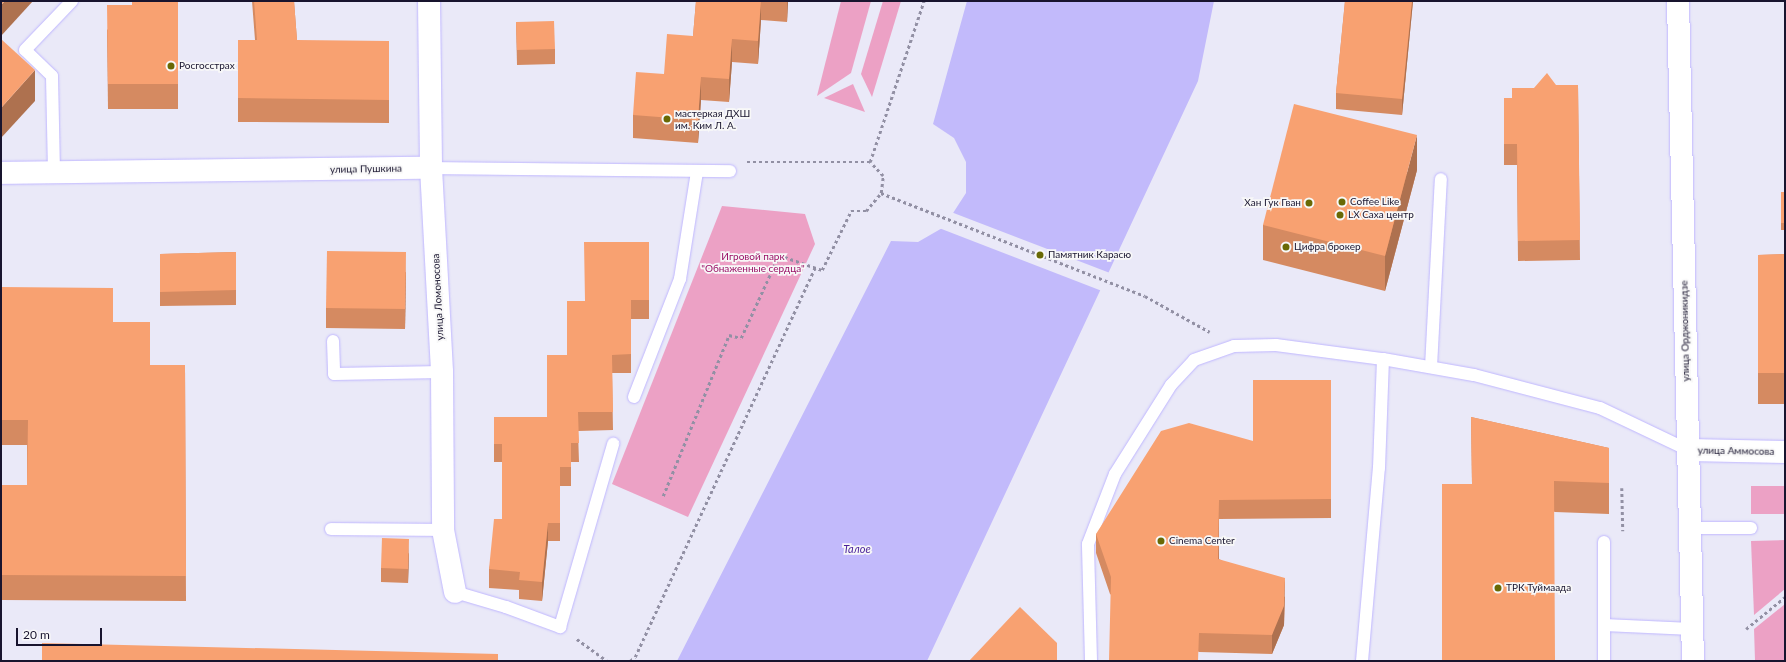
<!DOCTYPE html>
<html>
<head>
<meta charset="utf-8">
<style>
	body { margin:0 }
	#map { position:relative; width:1786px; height:662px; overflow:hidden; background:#eae9f8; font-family:Lato,sans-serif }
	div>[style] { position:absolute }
	.green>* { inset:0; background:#eca1c5 }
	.water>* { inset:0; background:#c2bafb }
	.pier>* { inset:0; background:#eae9f8 }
	.path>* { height:2.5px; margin-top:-1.25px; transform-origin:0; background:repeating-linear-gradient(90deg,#9290a4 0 3px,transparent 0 6px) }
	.roads { filter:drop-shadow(0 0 1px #bfb6fe) drop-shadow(0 0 1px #bfb6fe) }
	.service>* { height:12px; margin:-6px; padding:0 6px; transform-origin:6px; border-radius:6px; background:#fff }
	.minor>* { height:22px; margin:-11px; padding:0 11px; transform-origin:11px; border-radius:11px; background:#fff }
	.tertiary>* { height:22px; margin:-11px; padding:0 11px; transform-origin:11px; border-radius:11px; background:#fff }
	.wall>* { inset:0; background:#d58a61 }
	.shaded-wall>* { inset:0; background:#ae714f }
	.building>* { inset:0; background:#f8a171 }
	.dots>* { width:11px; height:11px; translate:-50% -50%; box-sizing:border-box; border:2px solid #f8f8f8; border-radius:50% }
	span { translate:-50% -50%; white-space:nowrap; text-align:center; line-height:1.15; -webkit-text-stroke:3.5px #f8f8f8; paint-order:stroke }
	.poi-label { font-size:10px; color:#18142e }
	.left { translate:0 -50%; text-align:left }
	.right { translate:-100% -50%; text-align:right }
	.street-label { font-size:10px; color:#18142e }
	.park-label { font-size:10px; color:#991066 }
	.water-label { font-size:11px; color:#471f99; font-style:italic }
	.frame { position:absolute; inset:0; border:2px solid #18142e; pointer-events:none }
	.scale { position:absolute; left:16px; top:628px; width:86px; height:18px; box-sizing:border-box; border:2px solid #18142e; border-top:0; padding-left:5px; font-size:12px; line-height:14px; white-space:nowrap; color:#18142e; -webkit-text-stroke:3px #f8f8f8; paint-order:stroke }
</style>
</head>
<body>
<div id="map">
	<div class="green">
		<i style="clip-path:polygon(841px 1px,871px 1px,851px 73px,817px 96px)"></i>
		<i style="clip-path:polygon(883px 1px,901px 1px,872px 97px,861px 74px)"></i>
		<i style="clip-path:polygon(853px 84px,865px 112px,824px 98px)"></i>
		<i style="clip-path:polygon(722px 206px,805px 214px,815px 244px,688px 517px,612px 484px)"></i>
		<i style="clip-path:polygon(1751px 486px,1785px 486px,1785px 514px,1751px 514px)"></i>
		<i style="clip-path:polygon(1785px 540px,1785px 589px,1754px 615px,1751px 541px)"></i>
		<i style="clip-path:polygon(1785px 604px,1785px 661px,1755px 661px,1754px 629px)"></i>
	</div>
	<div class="water">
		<i style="clip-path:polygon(967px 1px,1214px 1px,1198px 81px,927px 661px,677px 661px,891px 241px,918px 242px,944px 227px,966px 193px,966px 162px,954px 138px,933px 124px)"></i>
	</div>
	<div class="pier">
		<i style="clip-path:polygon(951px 212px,1110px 273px,1102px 291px,939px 228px)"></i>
	</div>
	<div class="path">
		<i style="left:747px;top:162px;width:123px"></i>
		<i style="left:881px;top:193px;width:283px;rotate:21.3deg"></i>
		<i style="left:1145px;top:296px;width:74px;rotate:29deg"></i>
		<i style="left:1622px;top:488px;width:43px;rotate:88.7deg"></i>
		<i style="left:663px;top:496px;width:174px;rotate:-67.7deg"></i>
		<i style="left:729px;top:335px;width:12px;rotate:14deg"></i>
		<i style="left:741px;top:338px;width:91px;rotate:-65.4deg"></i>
		<i style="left:779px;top:255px;width:46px;rotate:19.2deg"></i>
		<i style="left:822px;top:270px;width:66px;rotate:-63.8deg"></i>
		<i style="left:851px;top:211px;width:15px"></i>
		<i style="left:866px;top:211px;width:23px;rotate:-50deg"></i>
		<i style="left:881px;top:193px;width:17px;rotate:-83deg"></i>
		<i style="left:883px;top:176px;width:19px;rotate:-133deg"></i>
		<i style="left:870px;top:162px;width:170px;rotate:-71.5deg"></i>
		<i style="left:1746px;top:629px;width:50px;rotate:-39.4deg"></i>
		<i style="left:577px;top:639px;width:37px;rotate:36deg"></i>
		<i style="left:630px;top:661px;width:6px;rotate:-39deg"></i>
		<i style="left:635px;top:657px;width:430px;rotate:-65.2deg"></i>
	</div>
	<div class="roads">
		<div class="service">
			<i style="left:431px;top:168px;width:299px;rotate:0.6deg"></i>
			<i style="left:54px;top:172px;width:96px;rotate:-91.2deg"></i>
			<i style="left:52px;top:76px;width:37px;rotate:-136deg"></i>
			<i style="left:25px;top:50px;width:68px;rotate:-46.2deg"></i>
			<i style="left:333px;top:341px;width:33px;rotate:88deg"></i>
			<i style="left:334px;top:374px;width:108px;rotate:-1.1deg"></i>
			<i style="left:1431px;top:367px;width:188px;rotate:-87deg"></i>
			<i style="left:634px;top:397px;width:127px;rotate:-68.7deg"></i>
			<i style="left:680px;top:279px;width:108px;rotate:-81deg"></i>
			<i style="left:1690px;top:528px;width:61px"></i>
			<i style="left:331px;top:529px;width:112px;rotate:0.5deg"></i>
			<i style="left:1604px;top:542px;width:119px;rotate:90deg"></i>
			<i style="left:455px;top:592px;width:53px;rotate:16.4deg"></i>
			<i style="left:506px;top:607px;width:58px;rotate:20.3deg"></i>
			<i style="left:560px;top:627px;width:191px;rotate:-73.8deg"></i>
			<i style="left:1604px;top:625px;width:88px;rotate:2.6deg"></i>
			<i style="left:1091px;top:661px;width:117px;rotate:-91.5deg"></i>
			<i style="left:1088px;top:544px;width:75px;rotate:-68.9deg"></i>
			<i style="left:1115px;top:474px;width:105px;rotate:-57.8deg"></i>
			<i style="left:1171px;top:385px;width:34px;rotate:-47deg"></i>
			<i style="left:1194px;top:360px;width:42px;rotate:-19.3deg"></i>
			<i style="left:1234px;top:346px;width:42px;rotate:-1.4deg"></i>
			<i style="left:1276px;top:345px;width:108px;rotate:7.5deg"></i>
			<i style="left:1383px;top:359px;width:92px;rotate:10deg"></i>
			<i style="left:1474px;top:375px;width:130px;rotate:14.7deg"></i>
			<i style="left:1600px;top:408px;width:98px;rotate:25.5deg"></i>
			<i style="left:1362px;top:661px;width:194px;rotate:-85deg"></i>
			<i style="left:1379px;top:468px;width:109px;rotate:-87.9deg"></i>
		</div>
		<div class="minor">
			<i style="left:429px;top:1px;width:167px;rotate:89.3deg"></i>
			<i style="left:431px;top:168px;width:204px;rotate:86.9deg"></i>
			<i style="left:442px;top:372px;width:158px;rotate:89.6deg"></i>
			<i style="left:443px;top:530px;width:63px;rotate:79deg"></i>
			<i style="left:1px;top:173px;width:430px;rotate:-0.7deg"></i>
		</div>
		<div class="tertiary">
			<i style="left:1678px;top:1px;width:660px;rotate:88.7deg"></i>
			<i style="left:1688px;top:450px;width:97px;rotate:1.2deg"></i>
		</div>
	</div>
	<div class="wall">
		<i style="clip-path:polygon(178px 1px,178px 109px,108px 109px,107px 30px,132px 5px)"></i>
		<i style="clip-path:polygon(252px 1px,294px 1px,297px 40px,389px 64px,389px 123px,238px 122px,238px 98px,255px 40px)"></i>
		<i style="clip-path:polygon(696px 1px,788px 1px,787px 22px,761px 20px,758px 64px,732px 62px,729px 102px,701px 100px,698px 143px,633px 138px,633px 115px,693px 36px)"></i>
		<i style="clip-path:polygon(1345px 1px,1413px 1px,1402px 115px,1336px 109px,1336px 93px)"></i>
		<i style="clip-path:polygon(516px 22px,555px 49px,555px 64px,517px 65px)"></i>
		<i style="clip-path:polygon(1556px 85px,1578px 85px,1580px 260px,1518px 261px,1517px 165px,1504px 165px,1504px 98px,1512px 98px,1534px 88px)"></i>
		<i style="clip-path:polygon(1417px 170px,1385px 291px,1263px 260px,1263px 225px)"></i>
		<i style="clip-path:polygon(1781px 192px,1785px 192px,1785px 230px,1781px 230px)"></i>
		<i style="clip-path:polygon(649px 242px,649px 319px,631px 319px,631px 373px,612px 373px,613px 430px,578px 431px,579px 462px,571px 462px,571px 486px,560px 486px,560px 541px,548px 541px,542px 601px,519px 599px,519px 590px,489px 588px,489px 569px,502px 519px,502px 462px,494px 462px,494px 417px,547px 417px,585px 301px)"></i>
		<i style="clip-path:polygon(236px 252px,236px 305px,160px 306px,160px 254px)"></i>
		<i style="clip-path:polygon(1785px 254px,1785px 404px,1758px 404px,1758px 255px)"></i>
		<i style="clip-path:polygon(406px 272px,405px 329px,326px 328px,326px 308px)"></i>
		<i style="clip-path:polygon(1px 287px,113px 322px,150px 365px,185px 365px,186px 601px,1px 600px,1px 485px,27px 485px,27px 445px,1px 445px)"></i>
		<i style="clip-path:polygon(1331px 380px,1331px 518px,1219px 519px,1219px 559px,1285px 597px,1284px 625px,1272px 654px,1199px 652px,1110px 594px,1096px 553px,1096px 534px,1253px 441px)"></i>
		<i style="clip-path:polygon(1471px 417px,1609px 448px,1609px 514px,1555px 512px,1472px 484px)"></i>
		<i style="clip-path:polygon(409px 553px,408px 583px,381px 582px,381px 568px)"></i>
	</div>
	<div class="shaded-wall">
		<i style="clip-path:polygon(5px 1px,33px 1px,1px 36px,1px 5px)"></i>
		<i style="clip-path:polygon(761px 1px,761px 20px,758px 64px,758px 41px)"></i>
		<i style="clip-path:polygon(787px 1px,788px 1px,787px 22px)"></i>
		<i style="clip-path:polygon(1412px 1px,1413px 1px,1402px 115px,1402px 99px)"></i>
		<i style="clip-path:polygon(732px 39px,732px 62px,729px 102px,729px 79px)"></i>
		<i style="clip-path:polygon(35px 70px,35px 101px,1px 138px,1px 108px)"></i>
		<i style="clip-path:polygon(701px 77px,701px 100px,698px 143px,698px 120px)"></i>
		<i style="clip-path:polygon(1417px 135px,1417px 170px,1385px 291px,1385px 256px)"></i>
		<i style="clip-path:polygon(406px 252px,406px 272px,405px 329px,405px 309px)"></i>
		<i style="clip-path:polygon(1219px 500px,1219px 519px,1218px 578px,1218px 559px)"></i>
		<i style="clip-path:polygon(548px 523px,548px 541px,542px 601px,542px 582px)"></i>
		<i style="clip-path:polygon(409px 539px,409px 553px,408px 583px,408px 569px)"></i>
		<i style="clip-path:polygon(1285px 578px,1284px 625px,1272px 654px,1272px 635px)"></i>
	</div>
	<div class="building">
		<i style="clip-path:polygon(1px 1px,5px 1px,1px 5px)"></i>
		<i style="clip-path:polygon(132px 1px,178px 1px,178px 84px,108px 84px,107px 5px,132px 5px)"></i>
		<i style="clip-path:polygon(254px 1px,294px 1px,297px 40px,389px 41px,389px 100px,238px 98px,238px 40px,257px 40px)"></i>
		<i style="clip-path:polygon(696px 1px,761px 1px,758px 41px,732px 39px,729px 79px,701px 77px,698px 120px,633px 115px,636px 72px,664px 74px,667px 34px,693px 36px)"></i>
		<i style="clip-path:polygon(1345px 1px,1412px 1px,1402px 99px,1336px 93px)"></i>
		<i style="clip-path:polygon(554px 21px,555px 49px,517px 50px,516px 22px)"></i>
		<i style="clip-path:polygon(1px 39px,35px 70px,1px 108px)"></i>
		<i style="clip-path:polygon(1547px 73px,1556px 85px,1578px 85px,1580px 240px,1518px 241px,1517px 144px,1504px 144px,1504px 98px,1512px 98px,1512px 88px,1534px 88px)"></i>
		<i style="clip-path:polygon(1294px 104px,1417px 135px,1385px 256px,1263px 225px)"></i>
		<i style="clip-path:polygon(1781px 192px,1785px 192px,1785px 223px,1781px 223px)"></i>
		<i style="clip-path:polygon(584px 242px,649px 242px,649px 300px,631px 300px,631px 354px,612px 355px,613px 412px,578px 412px,579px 443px,571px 443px,571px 467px,560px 467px,560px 523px,548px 523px,542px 582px,519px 580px,520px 572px,489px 569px,494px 519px,502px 519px,502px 444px,494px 444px,494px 417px,547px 417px,547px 355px,567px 355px,567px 301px,585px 301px)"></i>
		<i style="clip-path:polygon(327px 251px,406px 252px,405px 309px,326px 308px)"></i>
		<i style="clip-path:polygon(236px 252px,236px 290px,160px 292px,160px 254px)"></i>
		<i style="clip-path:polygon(1785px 254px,1785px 373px,1758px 373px,1758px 255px)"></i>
		<i style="clip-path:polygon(1px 287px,113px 288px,113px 322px,150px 322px,150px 365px,185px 365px,186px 576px,1px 575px,1px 485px,27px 485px,28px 420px,1px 420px)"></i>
		<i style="clip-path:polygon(1253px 380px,1331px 380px,1331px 499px,1219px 500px,1218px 559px,1285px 578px,1284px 606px,1272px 635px,1199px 633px,1198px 661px,1109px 661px,1111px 577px,1096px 534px,1161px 431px,1189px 423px,1253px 441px)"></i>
		<i style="clip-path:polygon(1471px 417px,1609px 448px,1609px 483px,1554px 481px,1555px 661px,1442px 661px,1442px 484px,1472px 484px)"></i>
		<i style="clip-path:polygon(382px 538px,409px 539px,408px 569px,381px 568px)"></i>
		<i style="clip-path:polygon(1020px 607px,1057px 643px,1057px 661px,969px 661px)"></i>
		<i style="clip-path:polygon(42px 643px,498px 654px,498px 661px,42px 661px)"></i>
	</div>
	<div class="dots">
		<i style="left:171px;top:66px;background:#696905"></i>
		<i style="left:667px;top:119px;background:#696905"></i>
		<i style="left:1342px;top:202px;background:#696905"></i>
		<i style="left:1309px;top:203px;background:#696905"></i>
		<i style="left:1340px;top:215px;background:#696905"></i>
		<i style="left:1286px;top:247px;background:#696905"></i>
		<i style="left:1040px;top:255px;background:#696905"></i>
		<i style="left:1161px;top:541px;background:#696905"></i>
		<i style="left:1498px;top:588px;background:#696905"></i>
	</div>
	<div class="poi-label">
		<span class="left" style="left:179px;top:66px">Росгосстрах</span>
		<span class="left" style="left:675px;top:119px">мастеркая ДХШ<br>им. Ким Л. А.</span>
		<span class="left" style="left:1350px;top:202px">Coffee Like</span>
		<span class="right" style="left:1301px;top:203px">Хан Гук Гван</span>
		<span class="left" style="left:1348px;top:215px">LX Саха центр</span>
		<span class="left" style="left:1294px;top:247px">Цифра брокер</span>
		<span class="left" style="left:1048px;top:255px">Памятник Карасю</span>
		<span class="left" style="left:1169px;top:541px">Cinema Center</span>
		<span class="left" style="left:1506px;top:588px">ТРК Туймаада</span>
	</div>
	<div class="street-label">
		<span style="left:366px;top:169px;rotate:-1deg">улица Пушкина</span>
		<span style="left:438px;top:297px;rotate:-93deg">улица Ломоносова</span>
		<span style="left:1685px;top:331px;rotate:-91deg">улица Орджоникидзе</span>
		<span style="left:1736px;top:451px;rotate:1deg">улица Аммосова</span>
	</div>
	<div class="park-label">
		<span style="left:753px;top:262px">Игровой парк<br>"Обнаженные сердца"</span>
	</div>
	<div class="water-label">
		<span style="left:857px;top:549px">Талое</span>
	</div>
	<div class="frame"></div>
	<div class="scale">20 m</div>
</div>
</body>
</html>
